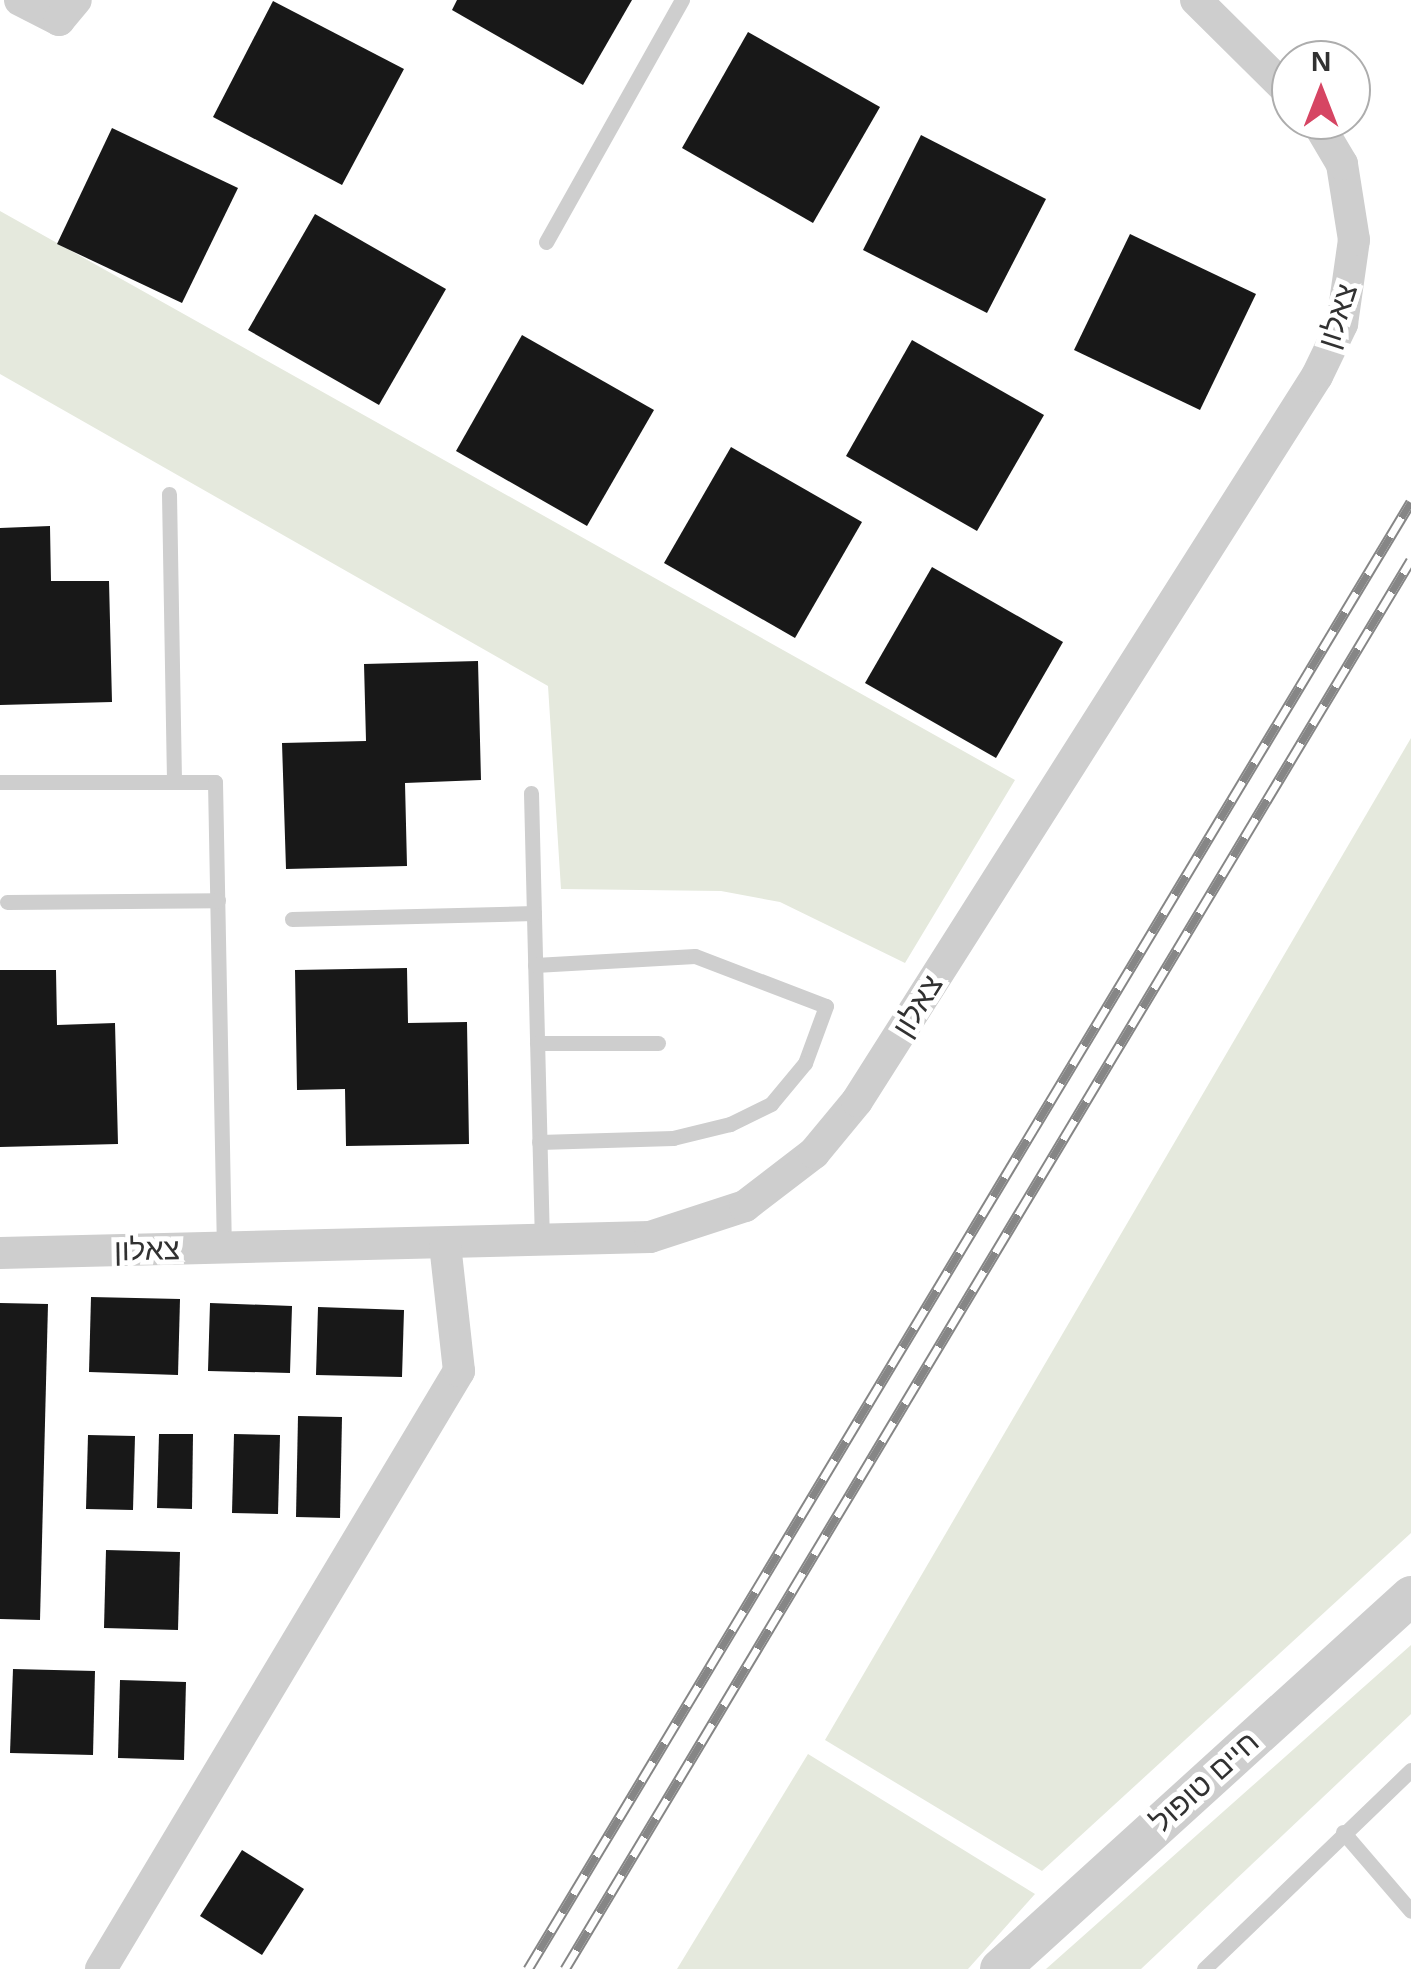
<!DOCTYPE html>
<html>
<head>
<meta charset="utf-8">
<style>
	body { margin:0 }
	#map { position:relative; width:1411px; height:1969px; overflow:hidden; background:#fff; font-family:Arial,Heebo,sans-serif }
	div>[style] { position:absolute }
	.green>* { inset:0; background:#e5e9dd }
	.building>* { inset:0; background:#181818 }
	.service>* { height:15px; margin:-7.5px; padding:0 7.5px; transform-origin:7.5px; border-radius:7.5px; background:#cecece }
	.minor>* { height:32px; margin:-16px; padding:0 16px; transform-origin:16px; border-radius:16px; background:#cecece }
	.tertiary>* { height:40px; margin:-20px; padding:0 20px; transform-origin:20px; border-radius:20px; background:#cecece }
	.rail>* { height:11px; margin-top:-5.5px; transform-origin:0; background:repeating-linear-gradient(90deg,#fff 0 22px,#868686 0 44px); box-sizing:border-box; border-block:2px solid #868686 }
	span { translate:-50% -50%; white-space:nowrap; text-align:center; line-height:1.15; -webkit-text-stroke:10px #fff; paint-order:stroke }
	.street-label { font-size:30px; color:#313131 }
	.north { position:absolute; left:1271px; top:40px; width:100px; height:100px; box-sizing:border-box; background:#fff; border:2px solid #adadad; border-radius:50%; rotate:0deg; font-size:28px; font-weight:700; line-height:40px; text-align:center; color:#313131 }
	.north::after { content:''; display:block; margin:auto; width:35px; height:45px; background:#d64563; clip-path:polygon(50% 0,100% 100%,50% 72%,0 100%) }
</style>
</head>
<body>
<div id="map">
	<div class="green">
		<i style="clip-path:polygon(0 211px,1015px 780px,905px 963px,780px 902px,721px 891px,561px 889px,548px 686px,0 374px)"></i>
		<i style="clip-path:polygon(1411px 738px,1411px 1533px,1042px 1871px,825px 1740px)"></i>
		<i style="clip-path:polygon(1411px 1645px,1411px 1714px,1141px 1969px,1046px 1969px)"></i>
		<i style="clip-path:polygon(808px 1754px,1035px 1894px,968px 1969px,677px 1969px)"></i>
	</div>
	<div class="building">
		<i style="clip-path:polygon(457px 0,632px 0,583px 85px,452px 10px)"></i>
		<i style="clip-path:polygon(273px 1px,404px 69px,342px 185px,213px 117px)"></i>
		<i style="clip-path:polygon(748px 32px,880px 107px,813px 223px,682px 148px)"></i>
		<i style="clip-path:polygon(112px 128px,238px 188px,182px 303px,57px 244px)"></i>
		<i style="clip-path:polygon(921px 135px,1046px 199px,987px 313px,863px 250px)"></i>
		<i style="clip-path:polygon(315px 214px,446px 289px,379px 405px,248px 330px)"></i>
		<i style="clip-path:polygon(1130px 234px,1256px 294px,1200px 410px,1074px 350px)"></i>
		<i style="clip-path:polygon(522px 335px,654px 410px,587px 526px,456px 451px)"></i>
		<i style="clip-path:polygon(912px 340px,1044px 415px,977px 531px,846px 456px)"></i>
		<i style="clip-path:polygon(731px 447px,862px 522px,795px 638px,664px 563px)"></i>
		<i style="clip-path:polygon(50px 526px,51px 581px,109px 581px,112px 702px,0 705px,0 528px)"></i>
		<i style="clip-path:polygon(932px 567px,1063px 642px,996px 758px,865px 683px)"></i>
		<i style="clip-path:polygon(478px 661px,481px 780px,405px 783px,407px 866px,286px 869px,282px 743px,366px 741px,364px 664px)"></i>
		<i style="clip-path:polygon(407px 968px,408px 1023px,467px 1022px,469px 1144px,346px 1146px,345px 1089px,297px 1090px,295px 970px)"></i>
		<i style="clip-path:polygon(0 970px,56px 970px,57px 1025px,115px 1023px,118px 1144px,0 1147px)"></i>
		<i style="clip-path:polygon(91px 1297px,180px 1299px,178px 1375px,89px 1372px)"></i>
		<i style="clip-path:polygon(0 1303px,48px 1304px,40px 1620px,0 1619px)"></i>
		<i style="clip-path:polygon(210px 1303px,292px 1306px,290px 1373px,208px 1371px)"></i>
		<i style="clip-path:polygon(318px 1307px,404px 1310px,402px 1377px,316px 1375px)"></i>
		<i style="clip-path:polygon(298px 1416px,342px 1417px,340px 1518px,296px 1517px)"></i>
		<i style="clip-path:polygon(159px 1434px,193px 1434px,192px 1509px,157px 1508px)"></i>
		<i style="clip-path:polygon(234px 1434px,280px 1435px,278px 1514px,232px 1513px)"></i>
		<i style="clip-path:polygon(88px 1435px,135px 1436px,133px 1510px,86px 1509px)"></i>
		<i style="clip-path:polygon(106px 1550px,180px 1552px,178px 1630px,104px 1628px)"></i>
		<i style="clip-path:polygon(13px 1669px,95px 1671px,93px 1755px,10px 1753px)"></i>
		<i style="clip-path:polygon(120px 1680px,186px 1682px,184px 1760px,118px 1758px)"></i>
		<i style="clip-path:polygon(242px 1850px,304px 1889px,262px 1955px,200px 1916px)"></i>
	</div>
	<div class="service">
		<i style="left:546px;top:242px;width:278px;rotate:-60.7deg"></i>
		<i style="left:169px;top:494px;width:288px;rotate:89deg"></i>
		<i style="left:0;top:782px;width:215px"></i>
		<i style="left:215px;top:782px;width:466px;rotate:88.9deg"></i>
		<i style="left:531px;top:793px;width:448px;rotate:88.6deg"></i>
		<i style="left:7px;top:902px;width:211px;rotate:-0.5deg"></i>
		<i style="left:292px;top:919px;width:242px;rotate:-1.4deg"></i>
		<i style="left:535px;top:965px;width:160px;rotate:-3.2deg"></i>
		<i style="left:695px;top:956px;width:140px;rotate:20.9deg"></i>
		<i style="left:826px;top:1006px;width:61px;rotate:110.2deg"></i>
		<i style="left:805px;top:1063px;width:53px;rotate:129.7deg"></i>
		<i style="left:771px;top:1104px;width:46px;rotate:154deg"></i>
		<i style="left:730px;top:1124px;width:59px;rotate:166.2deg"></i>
		<i style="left:673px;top:1138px;width:134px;rotate:178.3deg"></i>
		<i style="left:537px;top:1043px;width:121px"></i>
		<i style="left:1343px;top:1832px;width:104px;rotate:49.3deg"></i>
		<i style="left:1204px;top:1969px;width:287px;rotate:-43.9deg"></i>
	</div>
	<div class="minor">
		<i style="left:20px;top:0;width:44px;rotate:27.1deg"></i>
		<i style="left:59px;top:20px;width:26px;rotate:-50deg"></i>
		<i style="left:1196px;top:0;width:134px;rotate:44.7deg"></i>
		<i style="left:0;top:1253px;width:650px;rotate:-1.41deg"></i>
		<i style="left:650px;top:1237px;width:100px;rotate:-18.1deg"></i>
		<i style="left:745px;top:1206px;width:87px;rotate:-37.5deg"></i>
		<i style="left:814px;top:1153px;width:67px;rotate:-50.4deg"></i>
		<i style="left:857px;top:1101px;width:859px;rotate:-57.61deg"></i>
		<i style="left:1317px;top:376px;width:58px;rotate:-64.3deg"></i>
		<i style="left:1342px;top:324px;width:85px;rotate:-81.9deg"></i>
		<i style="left:1354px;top:240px;width:77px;rotate:-99deg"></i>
		<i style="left:1342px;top:164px;width:51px;rotate:-120.6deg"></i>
		<i style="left:101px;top:1969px;width:697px;rotate:-59.09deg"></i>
		<i style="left:459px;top:1371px;width:127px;rotate:-96.3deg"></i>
	</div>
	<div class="tertiary">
		<i style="left:1000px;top:1969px;width:555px;rotate:-42.23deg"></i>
	</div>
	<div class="rail">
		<i style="left:528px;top:1969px;width:1712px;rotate:-58.96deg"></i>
		<i style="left:565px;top:1969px;width:1643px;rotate:-59.02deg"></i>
	</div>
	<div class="street-label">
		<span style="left:1338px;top:316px;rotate:-72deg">צאלון</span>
		<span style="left:918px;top:1006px;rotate:-58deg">צאלון</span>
		<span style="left:147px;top:1250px;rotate:-1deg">צאלון</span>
		<span style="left:1205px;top:1782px;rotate:-42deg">חיים טופול</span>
	</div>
	<div class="north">N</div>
</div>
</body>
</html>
